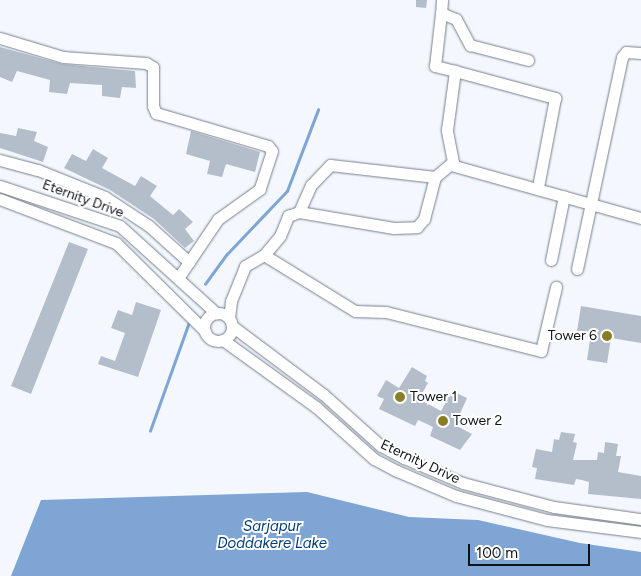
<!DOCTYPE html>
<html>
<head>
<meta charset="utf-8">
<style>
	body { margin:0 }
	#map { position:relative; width:641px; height:576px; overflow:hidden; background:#f4f8fe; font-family:Figtree,sans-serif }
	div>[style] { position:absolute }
	.water>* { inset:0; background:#7ea5d4 }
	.stream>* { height:2.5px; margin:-1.25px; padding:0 1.25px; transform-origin:1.25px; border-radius:1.25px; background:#7ea5d4 }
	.building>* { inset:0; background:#b4becb }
	.roads { filter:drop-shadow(0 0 1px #757f8b) drop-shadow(0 0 1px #757f8b) }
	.minor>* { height:11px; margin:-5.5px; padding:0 5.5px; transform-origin:5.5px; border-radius:5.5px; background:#fff }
	.minor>.ring { margin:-5.5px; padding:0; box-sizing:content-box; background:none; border:11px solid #fff; border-radius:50% }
	.dots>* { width:14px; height:14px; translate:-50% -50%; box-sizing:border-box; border:2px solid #fff; border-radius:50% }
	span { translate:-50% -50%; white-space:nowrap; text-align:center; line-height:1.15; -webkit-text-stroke:4px #fff; paint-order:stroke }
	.street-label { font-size:14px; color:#101318 }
	.poi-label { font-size:14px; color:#101318 }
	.right { translate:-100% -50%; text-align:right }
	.left { translate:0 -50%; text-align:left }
	.water-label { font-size:15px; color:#003c75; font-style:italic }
	.scale { position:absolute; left:468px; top:544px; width:122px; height:22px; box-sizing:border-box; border:2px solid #101318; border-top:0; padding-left:6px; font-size:15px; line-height:18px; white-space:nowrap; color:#101318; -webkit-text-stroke:4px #fff; paint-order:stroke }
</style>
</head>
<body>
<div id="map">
	<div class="water">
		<i style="clip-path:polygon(307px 492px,409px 517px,478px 520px,580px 543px,641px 552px,641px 576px,11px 576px,41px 500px)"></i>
	</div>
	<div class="stream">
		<i style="left:205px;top:284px;width:37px;rotate:-54deg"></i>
		<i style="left:227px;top:254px;width:87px;rotate:-46.4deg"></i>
		<i style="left:287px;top:191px;width:87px;rotate:-69.1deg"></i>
		<i style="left:150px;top:431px;width:116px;rotate:-70.3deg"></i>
	</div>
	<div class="building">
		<i style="clip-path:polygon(416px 0,427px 0,426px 8px,416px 7px)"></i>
		<i style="clip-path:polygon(0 47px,62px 64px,135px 71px,136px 88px,122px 87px,120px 98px,102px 96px,102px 85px,70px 83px,67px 94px,49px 92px,50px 80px,17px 71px,12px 82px,0 77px)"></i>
		<i style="clip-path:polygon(18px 128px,37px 132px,34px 141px,48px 147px,43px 162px,0 148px,0 133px,16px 136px)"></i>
		<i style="clip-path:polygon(191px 131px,260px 152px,255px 172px,226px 164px,222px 177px,207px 174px,210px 161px,186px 154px)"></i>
		<i style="clip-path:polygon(93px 149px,108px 158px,102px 168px,135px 186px,141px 176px,157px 186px,150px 196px,173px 215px,179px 209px,193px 222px,185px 229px,194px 241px,185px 248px,154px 219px,110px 190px,64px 168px,72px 154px,86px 161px)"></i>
		<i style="clip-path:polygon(69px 242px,88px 249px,31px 394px,11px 386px)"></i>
		<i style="clip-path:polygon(136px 302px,161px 310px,138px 377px,98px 364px,101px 356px,115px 361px,125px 333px,111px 328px,118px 310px,132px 315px)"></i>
		<i style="clip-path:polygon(581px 306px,641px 316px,641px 343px,611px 338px,607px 363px,587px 360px,591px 333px,577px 331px)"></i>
		<i style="clip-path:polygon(412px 367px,427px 376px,425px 381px,428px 383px,419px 399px,441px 411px,452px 391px,467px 398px,455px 425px,472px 434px,460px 450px,430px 436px,433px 427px,427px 424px,418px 420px,415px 426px,379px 409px,384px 399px,377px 396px,386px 380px,399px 388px)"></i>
		<i style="clip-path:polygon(561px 432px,575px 434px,573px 442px,577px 443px,573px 460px,597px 460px,598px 452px,604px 453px,605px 442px,618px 444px,616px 456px,621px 456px,618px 472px,641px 476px,641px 499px,588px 494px,589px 482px,582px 480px,576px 479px,574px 485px,535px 479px,537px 468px,532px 467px,536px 449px,552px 452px,554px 439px,559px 440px)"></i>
	</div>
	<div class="roads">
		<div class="minor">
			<i style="left:442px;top:0;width:13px;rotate:94deg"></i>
			<i style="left:441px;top:13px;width:16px;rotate:22deg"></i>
			<i style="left:456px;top:19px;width:30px;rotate:62deg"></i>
			<i style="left:470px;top:45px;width:60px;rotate:14.5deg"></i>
			<i style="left:0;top:38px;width:66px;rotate:16.8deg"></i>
			<i style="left:63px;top:57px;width:83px;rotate:4.1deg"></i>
			<i style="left:146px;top:63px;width:8px;rotate:30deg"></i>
			<i style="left:153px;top:67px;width:39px;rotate:90deg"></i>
			<i style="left:153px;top:106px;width:8px;rotate:67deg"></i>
			<i style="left:156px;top:113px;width:117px;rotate:16.4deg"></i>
			<i style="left:268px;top:146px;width:6px;rotate:51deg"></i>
			<i style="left:272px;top:151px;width:40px;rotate:108deg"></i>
			<i style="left:260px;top:189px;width:52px;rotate:144.5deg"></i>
			<i style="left:218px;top:219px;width:71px;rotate:124.1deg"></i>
			<i style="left:455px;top:71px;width:104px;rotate:15.1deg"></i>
			<i style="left:555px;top:98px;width:91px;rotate:100.8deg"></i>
			<i style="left:0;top:160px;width:39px;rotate:15deg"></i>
			<i style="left:38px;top:170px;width:72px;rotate:21.9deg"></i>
			<i style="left:105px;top:197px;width:53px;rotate:33.4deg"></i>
			<i style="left:149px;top:226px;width:54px;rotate:42deg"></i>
			<i style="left:451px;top:165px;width:197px;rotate:15.6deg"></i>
			<i style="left:0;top:186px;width:126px;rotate:18.4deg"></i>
			<i style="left:120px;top:226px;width:130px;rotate:42.2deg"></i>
			<i style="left:0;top:199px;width:124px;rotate:20.8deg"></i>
			<i style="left:116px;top:243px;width:125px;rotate:44.7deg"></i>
			<i style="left:299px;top:212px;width:30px;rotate:-66deg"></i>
			<i style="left:311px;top:185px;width:28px;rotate:-46deg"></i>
			<i style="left:330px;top:165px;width:106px;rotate:6.5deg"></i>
			<i style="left:264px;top:255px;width:25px;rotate:-50deg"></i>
			<i style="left:280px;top:236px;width:22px;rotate:-68deg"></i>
			<i style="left:288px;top:216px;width:12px;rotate:-20deg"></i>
			<i style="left:299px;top:212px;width:96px;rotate:9.6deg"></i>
			<i style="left:394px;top:228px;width:23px;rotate:-2deg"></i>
			<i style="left:417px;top:227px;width:11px;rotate:-49deg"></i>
			<i style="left:424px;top:219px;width:43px;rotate:-75.3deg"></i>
			<i style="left:435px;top:177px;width:23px;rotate:-40deg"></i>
			<i style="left:453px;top:162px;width:33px;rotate:-101deg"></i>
			<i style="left:447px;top:130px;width:60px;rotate:-82.3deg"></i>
			<i style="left:455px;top:71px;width:21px;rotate:-166deg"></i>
			<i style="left:435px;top:66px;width:53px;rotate:-83.5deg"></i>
			<i style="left:551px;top:260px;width:65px;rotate:-78.5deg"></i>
			<i style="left:577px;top:269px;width:217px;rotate:-78deg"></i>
			<i style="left:622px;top:57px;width:6px;rotate:-51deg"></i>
			<i style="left:626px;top:52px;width:15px;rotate:4deg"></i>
			<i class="ring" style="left:204px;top:313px;width:17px;height:17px"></i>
			<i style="left:229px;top:318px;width:17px;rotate:-83deg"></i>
			<i style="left:231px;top:301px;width:38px;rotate:-68deg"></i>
			<i style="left:245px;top:266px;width:22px;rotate:-30deg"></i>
			<i style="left:264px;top:255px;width:107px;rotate:31.6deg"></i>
			<i style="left:355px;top:311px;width:31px;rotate:2deg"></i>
			<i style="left:386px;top:312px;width:160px;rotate:14.1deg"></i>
			<i style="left:541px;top:351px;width:66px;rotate:-76.8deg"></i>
			<i style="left:232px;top:326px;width:114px;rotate:36.8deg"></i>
			<i style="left:323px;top:394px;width:78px;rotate:41.9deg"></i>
			<i style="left:381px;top:446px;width:26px;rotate:28deg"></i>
			<i style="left:404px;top:458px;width:64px;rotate:23deg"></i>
			<i style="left:463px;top:483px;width:94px;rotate:14.8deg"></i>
			<i style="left:554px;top:507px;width:88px;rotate:7.9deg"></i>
			<i style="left:223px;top:340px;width:115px;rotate:35.8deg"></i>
			<i style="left:316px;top:407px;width:78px;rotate:41.9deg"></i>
			<i style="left:374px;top:459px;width:26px;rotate:28deg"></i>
			<i style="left:397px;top:471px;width:64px;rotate:23deg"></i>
			<i style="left:456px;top:496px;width:94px;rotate:14.8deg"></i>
			<i style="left:547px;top:520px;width:95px;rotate:7.3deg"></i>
		</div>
	</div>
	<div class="dots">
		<i style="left:607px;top:336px;background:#887e25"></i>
		<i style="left:400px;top:397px;background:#887e25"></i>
		<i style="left:443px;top:421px;background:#887e25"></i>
	</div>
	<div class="street-label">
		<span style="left:83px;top:199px;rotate:20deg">Eternity Drive</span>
		<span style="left:420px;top:462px;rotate:25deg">Eternity Drive</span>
	</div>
	<div class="poi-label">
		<span class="right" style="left:597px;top:336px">Tower 6</span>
		<span class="left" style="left:410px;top:397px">Tower 1</span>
		<span class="left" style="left:453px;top:421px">Tower 2</span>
	</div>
	<div class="water-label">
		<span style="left:272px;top:535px">Sarjapur<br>Doddakere Lake</span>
	</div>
	<div class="scale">100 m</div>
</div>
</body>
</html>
